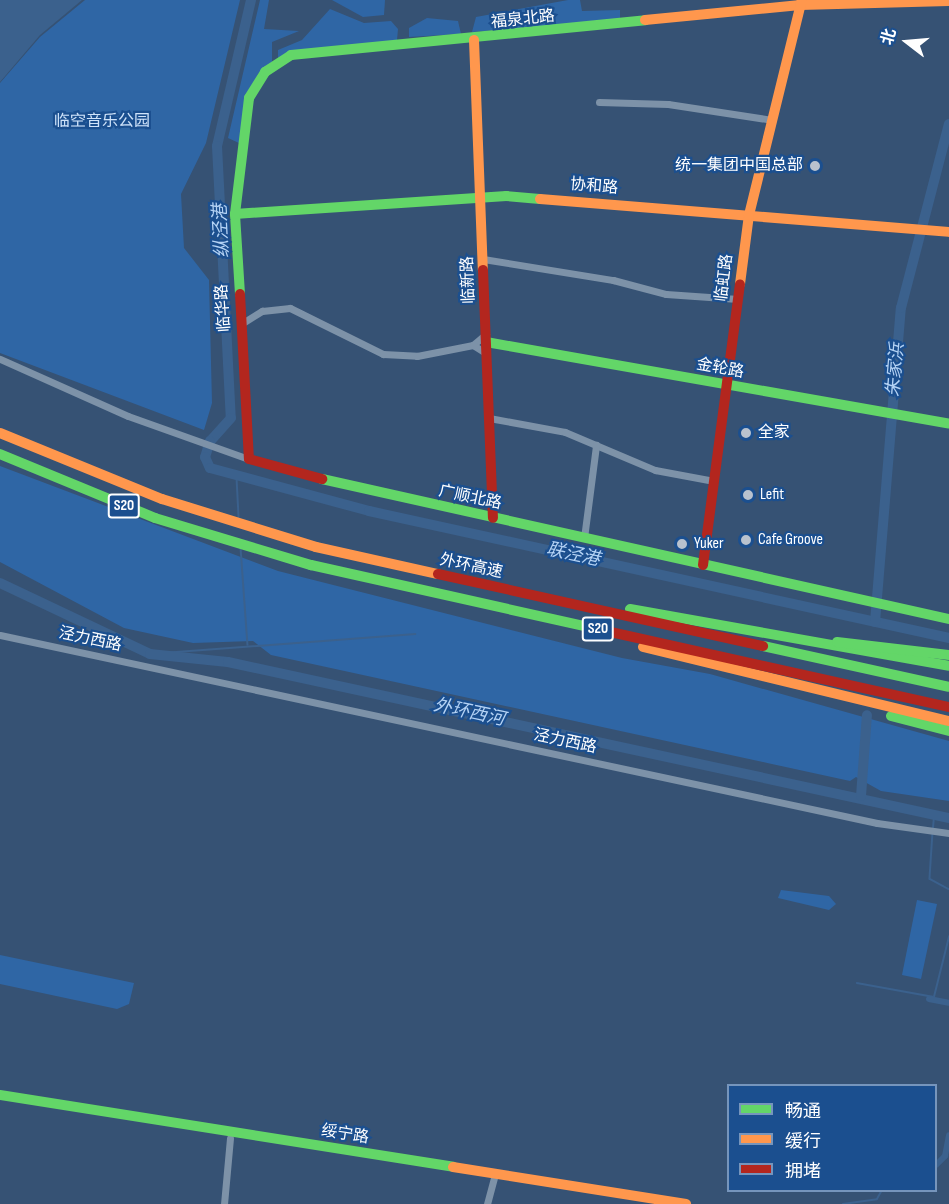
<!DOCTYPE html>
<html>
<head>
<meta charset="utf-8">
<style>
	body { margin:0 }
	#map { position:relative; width:949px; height:1204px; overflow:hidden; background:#365274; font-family:"Sofia Sans Condensed","Noto Sans SC",sans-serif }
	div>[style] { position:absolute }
	.green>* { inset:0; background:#2f66a5 }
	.water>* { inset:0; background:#3b618d }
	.stream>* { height:1.5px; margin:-0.75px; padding:0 0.75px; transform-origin:0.75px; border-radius:0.75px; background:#3b618d }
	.canal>* { height:6px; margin:-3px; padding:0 3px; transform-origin:3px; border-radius:3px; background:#3b618d }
	.river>* { height:10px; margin:-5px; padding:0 5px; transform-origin:5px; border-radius:5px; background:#3b618d }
	.street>* { height:7px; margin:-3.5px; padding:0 3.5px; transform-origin:3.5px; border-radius:3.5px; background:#7d92a8 }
	.fast>* { height:10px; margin:-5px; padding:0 5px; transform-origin:5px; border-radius:5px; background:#63d668 }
	.slow>* { height:10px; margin:-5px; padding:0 5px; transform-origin:5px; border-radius:5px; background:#ff974d }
	.jam>* { height:10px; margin:-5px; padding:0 5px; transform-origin:5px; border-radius:5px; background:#b3261e }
	.dots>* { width:16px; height:16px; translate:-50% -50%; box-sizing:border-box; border:3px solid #1b4f8f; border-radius:50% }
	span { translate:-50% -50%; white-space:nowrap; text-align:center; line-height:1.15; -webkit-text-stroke:4.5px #1b4f8f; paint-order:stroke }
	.shield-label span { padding:2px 4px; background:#1b4f8f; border:2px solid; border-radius:4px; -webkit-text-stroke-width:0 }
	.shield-label { font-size:15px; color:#fff; font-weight:700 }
	.street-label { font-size:16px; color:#fff }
	.park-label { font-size:16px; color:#cfe3fa }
	.poi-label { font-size:16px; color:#fff }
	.right { translate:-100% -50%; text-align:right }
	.left { translate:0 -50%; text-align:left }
	.water-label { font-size:18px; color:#b5d3f5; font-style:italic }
	.legend { position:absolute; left:727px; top:1084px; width:210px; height:108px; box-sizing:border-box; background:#1b4f8f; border:2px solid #7695bc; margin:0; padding:8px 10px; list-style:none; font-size:18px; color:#fff }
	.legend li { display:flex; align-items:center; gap:12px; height:30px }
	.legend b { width:30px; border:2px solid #7695bc }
	.north { position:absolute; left:877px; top:12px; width:60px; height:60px; -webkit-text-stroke:4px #1b4f8f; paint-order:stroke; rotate:286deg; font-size:16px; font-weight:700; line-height:24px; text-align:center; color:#fff }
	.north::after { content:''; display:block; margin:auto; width:21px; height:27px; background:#fff; clip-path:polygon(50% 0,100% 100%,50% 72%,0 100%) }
</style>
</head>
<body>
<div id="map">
	<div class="green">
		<i style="clip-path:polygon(85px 0,240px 0,206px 143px,181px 194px,184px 248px,209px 280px,212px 403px,204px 430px,0 353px,0 83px,40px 37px)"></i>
		<i style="clip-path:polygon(260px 0,269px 0,264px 29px,299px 31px,272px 42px,272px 62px,258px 74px,239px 143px,228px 138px)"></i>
		<i style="clip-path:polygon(332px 0,385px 0,384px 15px,363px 17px)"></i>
		<i style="clip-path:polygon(568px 0,580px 0,582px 11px,620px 10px,620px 20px,472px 32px,476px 17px)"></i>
		<i style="clip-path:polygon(330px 9px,364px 23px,391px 21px,398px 29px,397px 40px,278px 58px,278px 50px,302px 40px)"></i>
		<i style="clip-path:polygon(427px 18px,458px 21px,461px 34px,409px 37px,409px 28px)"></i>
		<i style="clip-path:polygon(0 466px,278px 571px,622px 658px,710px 674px,949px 741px,949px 801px,881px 791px,856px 777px,850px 781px,271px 655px,253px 641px,193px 643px,124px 628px,0 562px)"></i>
		<i style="clip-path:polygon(781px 890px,829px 896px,836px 904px,829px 910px,778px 898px)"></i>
		<i style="clip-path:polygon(917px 900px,937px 904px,921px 979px,902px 975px)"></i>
		<i style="clip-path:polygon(0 955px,134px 983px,129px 1004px,117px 1009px,0 984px)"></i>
	</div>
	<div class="water">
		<i style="clip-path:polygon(0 0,82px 0,40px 35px,0 82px)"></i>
	</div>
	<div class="stream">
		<i style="left:237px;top:478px;width:39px;rotate:87deg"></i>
		<i style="left:241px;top:548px;width:97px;rotate:85.9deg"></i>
		<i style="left:150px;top:654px;width:266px;rotate:-4.3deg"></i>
		<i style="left:933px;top:828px;width:11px;rotate:-85deg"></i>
		<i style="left:933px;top:832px;width:47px;rotate:93.7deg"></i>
		<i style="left:930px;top:879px;width:21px;rotate:28deg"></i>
		<i style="left:857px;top:983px;width:78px;rotate:10.3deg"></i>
		<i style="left:934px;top:997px;width:62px;rotate:-76deg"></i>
		<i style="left:843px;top:1204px;width:34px;rotate:-8deg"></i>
		<i style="left:877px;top:1199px;width:10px;rotate:-61deg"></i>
	</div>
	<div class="canal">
		<i style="left:929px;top:999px;width:20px;rotate:11deg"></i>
		<i style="left:936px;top:1165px;width:13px;rotate:-45deg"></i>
		<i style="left:945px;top:1156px;width:21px;rotate:-79deg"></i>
	</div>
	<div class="river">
		<i style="left:251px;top:0;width:150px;rotate:103.1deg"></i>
		<i style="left:217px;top:146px;width:272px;rotate:87.1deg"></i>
		<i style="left:231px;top:418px;width:31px;rotate:132deg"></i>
		<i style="left:210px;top:441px;width:17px;rotate:107deg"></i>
		<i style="left:205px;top:457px;width:12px;rotate:66deg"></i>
		<i style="left:210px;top:468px;width:165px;rotate:15.1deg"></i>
		<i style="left:369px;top:511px;width:594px;rotate:12.35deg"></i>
		<i style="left:0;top:583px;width:166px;rotate:25.3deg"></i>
		<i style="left:150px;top:654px;width:78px;rotate:5.9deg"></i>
		<i style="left:228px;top:662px;width:738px;rotate:12.21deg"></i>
		<i style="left:875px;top:622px;width:315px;rotate:-85.3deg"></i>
		<i style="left:901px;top:308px;width:190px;rotate:-75.4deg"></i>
		<i style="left:861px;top:796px;width:81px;rotate:-85.8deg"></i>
	</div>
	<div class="street">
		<i style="left:599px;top:102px;width:69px;rotate:1.7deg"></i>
		<i style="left:668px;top:104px;width:105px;rotate:8.7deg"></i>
		<i style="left:483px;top:259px;width:132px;rotate:9.2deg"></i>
		<i style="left:613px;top:280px;width:55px;rotate:14.8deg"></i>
		<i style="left:666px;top:294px;width:72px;rotate:4deg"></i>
		<i style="left:241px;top:324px;width:25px;rotate:-32deg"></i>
		<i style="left:262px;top:311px;width:28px;rotate:-6deg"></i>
		<i style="left:290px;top:308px;width:104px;rotate:26.3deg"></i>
		<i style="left:383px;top:354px;width:34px;rotate:3deg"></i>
		<i style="left:417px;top:356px;width:57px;rotate:-11.1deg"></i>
		<i style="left:486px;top:334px;width:17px;rotate:140deg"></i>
		<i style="left:473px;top:345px;width:15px;rotate:32deg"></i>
		<i style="left:0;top:359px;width:140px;rotate:24deg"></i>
		<i style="left:128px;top:416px;width:128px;rotate:19.6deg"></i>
		<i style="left:489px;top:418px;width:77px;rotate:10.4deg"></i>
		<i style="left:565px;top:432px;width:98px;rotate:22.9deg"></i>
		<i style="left:655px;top:470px;width:60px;rotate:10.6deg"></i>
		<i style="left:584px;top:538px;width:94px;rotate:-82.6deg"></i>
		<i style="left:0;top:635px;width:897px;rotate:12.1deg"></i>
		<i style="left:877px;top:823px;width:73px;rotate:7.9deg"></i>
		<i style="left:224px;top:1204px;width:66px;rotate:-84.8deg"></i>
		<i style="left:487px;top:1204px;width:28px;rotate:-75deg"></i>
	</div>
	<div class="fast">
		<i style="left:235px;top:214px;width:272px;rotate:-3.8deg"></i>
		<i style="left:506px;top:196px;width:34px;rotate:5deg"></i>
		<i style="left:240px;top:294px;width:80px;rotate:-93.6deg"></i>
		<i style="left:235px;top:214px;width:117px;rotate:-83.1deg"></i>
		<i style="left:249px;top:98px;width:31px;rotate:-58deg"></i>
		<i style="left:265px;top:72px;width:31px;rotate:-33deg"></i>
		<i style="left:291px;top:55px;width:356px;rotate:-5.6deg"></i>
		<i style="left:486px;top:342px;width:470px;rotate:10deg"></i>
		<i style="left:0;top:454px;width:168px;rotate:22.4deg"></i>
		<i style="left:155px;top:518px;width:163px;rotate:16.8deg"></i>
		<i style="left:311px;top:565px;width:293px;rotate:12.6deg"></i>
		<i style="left:322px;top:479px;width:642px;rotate:12.59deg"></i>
		<i style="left:630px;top:609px;width:324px;rotate:10.1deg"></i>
		<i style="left:837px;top:642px;width:113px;rotate:6.6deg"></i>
		<i style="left:763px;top:646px;width:190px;rotate:12.4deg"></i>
		<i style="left:891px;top:716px;width:60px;rotate:14.5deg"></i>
		<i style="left:0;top:1095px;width:459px;rotate:9deg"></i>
	</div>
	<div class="slow">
		<i style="left:645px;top:20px;width:156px;rotate:-5.5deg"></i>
		<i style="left:800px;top:5px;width:149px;rotate:-1.5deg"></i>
		<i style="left:474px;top:40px;width:230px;rotate:87.8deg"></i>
		<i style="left:540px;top:199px;width:410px;rotate:4.6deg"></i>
		<i style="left:740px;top:284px;width:70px;rotate:-82.6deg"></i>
		<i style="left:749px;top:215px;width:221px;rotate:-76.2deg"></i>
		<i style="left:0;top:433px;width:175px;rotate:22.2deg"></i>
		<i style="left:162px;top:499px;width:161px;rotate:17.3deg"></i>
		<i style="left:316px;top:547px;width:125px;rotate:12.5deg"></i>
		<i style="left:643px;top:647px;width:315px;rotate:13.6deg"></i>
		<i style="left:453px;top:1167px;width:236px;rotate:9deg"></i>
	</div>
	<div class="jam">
		<i style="left:483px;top:270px;width:248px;rotate:87.7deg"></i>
		<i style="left:240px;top:294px;width:165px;rotate:86.9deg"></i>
		<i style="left:249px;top:459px;width:76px;rotate:15.3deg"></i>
		<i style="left:703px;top:565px;width:283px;rotate:-82.5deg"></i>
		<i style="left:438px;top:574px;width:333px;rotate:12.5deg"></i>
		<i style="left:597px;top:629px;width:361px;rotate:12.5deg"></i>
	</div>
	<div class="dots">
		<i style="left:815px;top:166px;background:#b9c2ce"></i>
		<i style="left:746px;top:433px;background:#b9c2ce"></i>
		<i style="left:748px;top:495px;background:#b9c2ce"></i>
		<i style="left:746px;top:540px;background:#b9c2ce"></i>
		<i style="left:682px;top:544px;background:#b9c2ce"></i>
	</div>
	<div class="shield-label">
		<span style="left:124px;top:506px">S20</span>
		<span style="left:598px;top:629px">S20</span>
	</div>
	<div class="street-label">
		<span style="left:523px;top:20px;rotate:-6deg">福泉北路</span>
		<span style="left:594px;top:187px;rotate:5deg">协和路</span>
		<span style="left:725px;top:278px;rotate:-83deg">临虹路</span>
		<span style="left:469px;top:280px;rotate:-92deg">临新路</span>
		<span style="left:224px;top:308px;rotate:-94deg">临华路</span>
		<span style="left:720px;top:369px;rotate:10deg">金轮路</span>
		<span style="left:470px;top:498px;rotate:12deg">广顺北路</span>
		<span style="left:471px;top:567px;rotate:12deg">外环高速</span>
		<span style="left:90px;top:640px;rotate:12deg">泾力西路</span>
		<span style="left:565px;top:742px;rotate:12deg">泾力西路</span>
		<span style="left:345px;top:1135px;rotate:9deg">绥宁路</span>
	</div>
	<div class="park-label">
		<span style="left:102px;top:122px">临空音乐公园</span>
	</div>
	<div class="poi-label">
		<span class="right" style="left:803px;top:166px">统一集团中国总部</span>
		<span class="left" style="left:758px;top:433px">全家</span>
		<span class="left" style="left:760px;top:495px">Lefit</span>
		<span class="left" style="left:758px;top:540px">Cafe Groove</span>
		<span class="left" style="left:694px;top:544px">Yuker</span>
	</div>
	<div class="water-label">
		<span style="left:222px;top:231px;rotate:-93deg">纵泾港</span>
		<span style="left:896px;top:370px;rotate:-85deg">朱家浜</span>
		<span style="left:573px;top:555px;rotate:12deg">联泾港</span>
		<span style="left:469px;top:713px;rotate:12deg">外环西河</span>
	</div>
	<ul class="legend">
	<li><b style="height:8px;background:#63d668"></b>畅通</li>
	<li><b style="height:8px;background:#ff974d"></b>缓行</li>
	<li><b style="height:8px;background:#b3261e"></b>拥堵</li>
	</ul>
	<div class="north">北</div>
</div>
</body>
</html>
